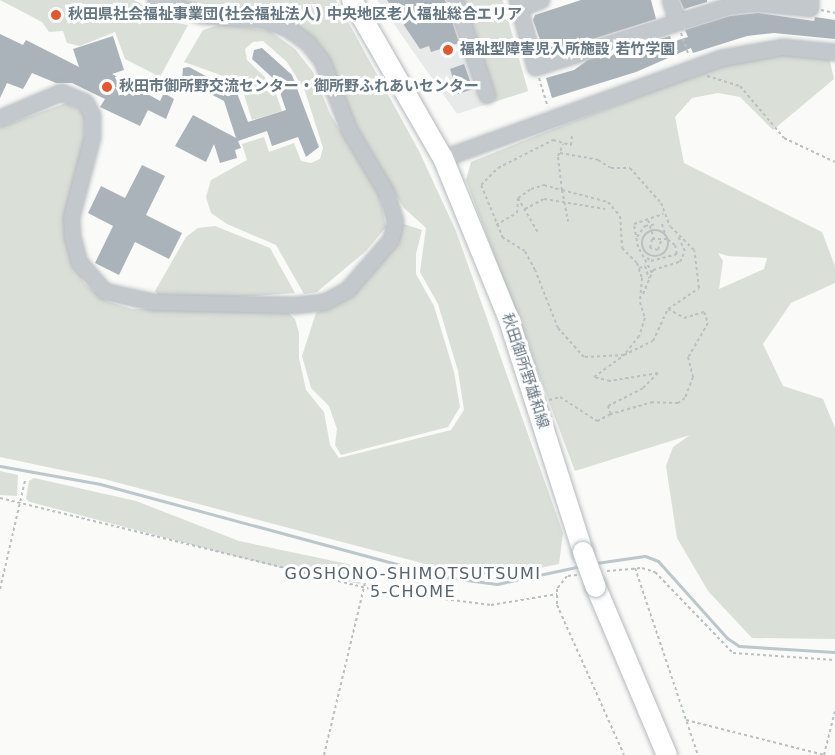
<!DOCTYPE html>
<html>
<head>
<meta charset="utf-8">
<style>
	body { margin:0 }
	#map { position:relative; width:835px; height:755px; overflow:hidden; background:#fafaf8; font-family:"DejaVu Sans","Noto Sans JP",sans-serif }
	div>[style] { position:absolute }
	.built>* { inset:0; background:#e8e9e9 }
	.green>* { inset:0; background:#dadfd7 }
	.stream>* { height:3px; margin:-1.5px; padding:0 1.5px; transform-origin:1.5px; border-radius:1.5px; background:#bbc7cb }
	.building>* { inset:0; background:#aab3b9 }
	.path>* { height:2px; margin-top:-1px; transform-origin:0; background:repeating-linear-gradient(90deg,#bbbfc2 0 3px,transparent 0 6px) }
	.path>.ring { margin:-1px; padding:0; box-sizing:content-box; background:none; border:2px solid #bbbfc2; border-radius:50% }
	.roads { filter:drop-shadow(0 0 2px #b5babe) drop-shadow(0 0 2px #b5babe) }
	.minor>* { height:15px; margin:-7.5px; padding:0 7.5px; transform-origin:7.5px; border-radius:7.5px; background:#c3c8cc }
	.major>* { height:20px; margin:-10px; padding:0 10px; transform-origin:10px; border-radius:10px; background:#fff }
	.bridges { filter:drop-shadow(0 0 2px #b5babe) drop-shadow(0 0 2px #b5babe) }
	.major-bridge>* { height:20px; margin:-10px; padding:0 10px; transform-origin:10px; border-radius:10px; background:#fff }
	.dots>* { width:16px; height:16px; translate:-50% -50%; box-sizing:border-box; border:3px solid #fff; border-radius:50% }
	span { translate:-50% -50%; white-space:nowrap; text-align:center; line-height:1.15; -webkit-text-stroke:6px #fff; paint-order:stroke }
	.poi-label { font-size:15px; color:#657683; font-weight:700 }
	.left { translate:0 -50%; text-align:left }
	.street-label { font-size:15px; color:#657683 }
	.neighbourhood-label { font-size:16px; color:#57646e; letter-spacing:1.5px }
</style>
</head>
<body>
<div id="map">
	<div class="built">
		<i style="clip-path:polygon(377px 0,503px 0,528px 91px,457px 114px)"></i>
	</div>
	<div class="green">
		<i style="clip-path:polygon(0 0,134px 0,172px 22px,188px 25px,160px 77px,125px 59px,115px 32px,80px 46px,67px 43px,63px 31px,49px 32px,42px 22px)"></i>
		<i style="clip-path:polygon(176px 0,336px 0,419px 151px,456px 231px,563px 533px,559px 564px,499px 576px,452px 571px,104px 479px,0 457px,0 127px,66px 103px,85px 113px,84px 145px,69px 250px,84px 283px,106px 301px,132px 309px,285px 310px,295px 319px,299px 333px,299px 358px,306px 390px,324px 412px,330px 445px,339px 458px,451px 430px,464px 410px,458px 371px,438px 304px,420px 272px,426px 228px,404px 208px,393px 191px,351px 118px,330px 61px,316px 40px,298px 27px,198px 10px)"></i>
		<i style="clip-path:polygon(460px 0,502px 0,528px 91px,494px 102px)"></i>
		<i style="clip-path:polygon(222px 24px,270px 31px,295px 49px,313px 72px,330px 114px,378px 189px,386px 227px,366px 251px,317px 292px,304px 294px,276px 245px,227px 224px,211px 213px,206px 197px,211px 180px,247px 160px,242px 144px,264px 137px,269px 152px,294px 143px,301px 161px,311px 163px,320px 159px,323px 148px,305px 91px,287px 62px,263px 41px,253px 42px,245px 49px,247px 60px,273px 85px,282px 111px,252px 120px,240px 82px,184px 62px,203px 30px)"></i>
		<i style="clip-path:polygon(evenodd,781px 53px,829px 57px,834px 79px,773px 130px,740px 97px,718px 93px,692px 98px,675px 117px,684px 163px,822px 232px,835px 266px,835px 283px,791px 303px,763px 344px,783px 386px,823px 399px,835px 428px,835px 639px,752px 638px,708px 591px,677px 538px,666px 466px,673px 447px,690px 435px,575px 471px,466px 180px,471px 162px,543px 133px,721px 65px,781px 53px,718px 253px,728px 256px,767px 258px,764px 269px,719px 289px,723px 261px,718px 253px)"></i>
		<i style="clip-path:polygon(401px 223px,422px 230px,416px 254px,416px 274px,434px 306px,454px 372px,460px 407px,448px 427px,341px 455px,335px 445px,337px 429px,329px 406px,311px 388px,302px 356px,316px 313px,353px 293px)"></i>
		<i style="clip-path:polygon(215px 226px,270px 248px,295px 293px,196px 300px,159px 297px,155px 291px,186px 237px,198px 228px)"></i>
		<i style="clip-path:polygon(0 471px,18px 475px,17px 496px,0 495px)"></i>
		<i style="clip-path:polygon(34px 478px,136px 501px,239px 541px,348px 564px,363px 571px,361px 581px,360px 584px,265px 564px,30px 502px,26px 499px,29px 481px)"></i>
	</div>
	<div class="stream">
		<i style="left:0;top:466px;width:102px;rotate:10.2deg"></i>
		<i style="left:100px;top:484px;width:357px;rotate:15.1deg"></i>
		<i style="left:445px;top:577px;width:52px;rotate:7.7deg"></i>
		<i style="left:497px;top:584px;width:86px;rotate:-12.1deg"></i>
		<i style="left:596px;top:563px;width:49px;rotate:-8.1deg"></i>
		<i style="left:645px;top:556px;width:14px;rotate:21deg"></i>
		<i style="left:658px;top:561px;width:103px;rotate:48.1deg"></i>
		<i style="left:727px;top:638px;width:14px;rotate:34deg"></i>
		<i style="left:739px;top:646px;width:96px;rotate:3.6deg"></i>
	</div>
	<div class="building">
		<i style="clip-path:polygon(387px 0,445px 0,459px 43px,431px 52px,429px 46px,420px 49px)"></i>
		<i style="clip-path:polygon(581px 0,651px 0,656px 19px,545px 54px,533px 20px,535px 15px)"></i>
		<i style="clip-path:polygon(680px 0,707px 0,707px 2px,684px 9px)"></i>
		<i style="clip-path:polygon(758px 13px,814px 21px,815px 17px,835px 20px,835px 39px,774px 33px,747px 36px,693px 53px,691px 48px,636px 72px,552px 98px,546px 78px,574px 70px,588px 60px,670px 36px,672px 42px,688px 37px,685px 30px,730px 16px)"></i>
		<i style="clip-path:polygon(0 34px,23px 45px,26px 40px,79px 67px,73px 49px,113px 36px,124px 70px,112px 74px,160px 101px,164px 93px,174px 99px,166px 119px,148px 110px,140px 126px,100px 107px,105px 99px,72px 83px,56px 83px,32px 73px,23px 89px,7px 83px,0 98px)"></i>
		<i style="clip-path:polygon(262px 48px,292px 75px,319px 147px,306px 157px,298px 137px,272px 146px,267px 131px,238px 141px,241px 148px,235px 150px,237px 158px,220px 163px,214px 144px,206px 162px,175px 146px,193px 115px,236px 138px,224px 101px,182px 79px,183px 68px,189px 67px,237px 93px,248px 122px,286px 110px,276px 81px,252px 59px,254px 50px)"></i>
		<i style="clip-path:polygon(464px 64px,473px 89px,458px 94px,450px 69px)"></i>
		<i style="clip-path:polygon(142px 165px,165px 176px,146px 215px,182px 233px,169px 259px,135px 242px,119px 275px,95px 263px,113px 226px,88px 213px,101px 186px,125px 198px)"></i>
	</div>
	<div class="path">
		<i style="left:821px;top:10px;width:14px;rotate:12deg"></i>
		<i style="left:681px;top:33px;width:24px;rotate:71deg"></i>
		<i style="left:707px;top:76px;width:34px;rotate:17deg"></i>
		<i style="left:740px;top:86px;width:68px;rotate:49.8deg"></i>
		<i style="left:784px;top:138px;width:56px;rotate:25.2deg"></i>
		<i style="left:539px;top:78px;width:30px;rotate:73deg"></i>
		<i style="left:560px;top:153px;width:39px;rotate:10deg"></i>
		<i style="left:598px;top:160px;width:15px;rotate:32deg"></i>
		<i style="left:611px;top:168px;width:19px"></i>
		<i style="left:630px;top:168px;width:47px;rotate:48.5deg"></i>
		<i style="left:661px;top:203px;width:25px;rotate:69deg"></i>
		<i style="left:562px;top:190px;width:48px;rotate:14.6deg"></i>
		<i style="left:608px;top:202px;width:18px;rotate:49deg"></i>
		<i style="left:620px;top:216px;width:32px;rotate:86deg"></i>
		<i style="left:622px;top:248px;width:21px;rotate:45deg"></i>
		<i style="left:637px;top:263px;width:16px;rotate:72deg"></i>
		<i style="left:642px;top:278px;width:24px;rotate:95deg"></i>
		<i style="left:640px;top:302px;width:17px;rotate:73deg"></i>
		<i style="left:645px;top:318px;width:19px;rotate:108deg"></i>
		<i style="left:639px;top:336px;width:24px;rotate:128deg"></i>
		<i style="left:624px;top:355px;width:40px;rotate:177.1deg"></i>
		<i style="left:584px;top:357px;width:39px;rotate:-132deg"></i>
		<i style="left:558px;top:328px;width:62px;rotate:-111.6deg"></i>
		<i style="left:535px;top:270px;width:21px;rotate:-118deg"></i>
		<i style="left:525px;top:251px;width:26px;rotate:-149deg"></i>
		<i style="left:503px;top:238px;width:57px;rotate:-112.5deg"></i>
		<i style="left:481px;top:185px;width:24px;rotate:-45deg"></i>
		<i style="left:498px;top:168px;width:62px;rotate:-27deg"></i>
		<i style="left:553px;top:140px;width:19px;rotate:16deg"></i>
		<i style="left:571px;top:145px;width:9px;rotate:-84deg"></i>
		<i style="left:562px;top:190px;width:32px;rotate:79deg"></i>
		<i style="left:518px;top:198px;width:39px;rotate:60deg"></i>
		<i style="left:525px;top:209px;width:21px;rotate:-28deg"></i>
		<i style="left:544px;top:199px;width:62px;rotate:9.3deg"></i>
		<i style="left:648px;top:220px;width:19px;rotate:72deg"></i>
		<i style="left:662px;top:224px;width:10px;rotate:73deg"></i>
		<i style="left:496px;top:225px;width:24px;rotate:-30deg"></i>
		<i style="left:517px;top:213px;width:15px;rotate:-86deg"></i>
		<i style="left:518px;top:198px;width:16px;rotate:-35deg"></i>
		<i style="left:531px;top:189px;width:14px;rotate:-17deg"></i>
		<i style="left:544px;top:185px;width:19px;rotate:16deg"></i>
		<i style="left:562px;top:190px;width:34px;rotate:-97deg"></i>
		<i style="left:558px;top:156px;width:13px;rotate:-67deg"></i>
		<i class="ring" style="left:642px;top:230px;width:24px;height:24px"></i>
		<i style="left:637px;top:237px;width:14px;rotate:-54deg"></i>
		<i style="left:645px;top:226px;width:12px;rotate:-9deg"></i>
		<i style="left:661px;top:241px;width:9px;rotate:108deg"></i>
		<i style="left:658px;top:250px;width:8px;rotate:-166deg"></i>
		<i style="left:650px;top:248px;width:9px;rotate:-77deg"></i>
		<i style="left:652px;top:239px;width:15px"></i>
		<i style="left:647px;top:258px;width:5px;rotate:37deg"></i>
		<i style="left:651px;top:261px;width:27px;rotate:-15deg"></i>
		<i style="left:677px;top:254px;width:9px;rotate:-103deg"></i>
		<i style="left:675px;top:245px;width:10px;rotate:-143deg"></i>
		<i style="left:639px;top:268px;width:6px;rotate:-18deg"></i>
		<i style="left:645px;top:266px;width:13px;rotate:72deg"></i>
		<i style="left:652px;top:273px;width:30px;rotate:-118deg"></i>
		<i style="left:638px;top:247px;width:23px;rotate:-100deg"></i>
		<i style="left:634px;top:224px;width:31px;rotate:-19deg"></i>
		<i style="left:643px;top:294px;width:26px;rotate:-67deg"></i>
		<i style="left:653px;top:270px;width:28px;rotate:-17deg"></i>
		<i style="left:680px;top:262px;width:12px;rotate:-66deg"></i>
		<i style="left:685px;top:251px;width:17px;rotate:-115deg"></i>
		<i style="left:668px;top:309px;width:18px;rotate:29deg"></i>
		<i style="left:684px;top:318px;width:21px;rotate:-17deg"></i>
		<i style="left:704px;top:312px;width:12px;rotate:70deg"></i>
		<i style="left:708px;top:323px;width:39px;rotate:120deg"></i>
		<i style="left:688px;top:357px;width:21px;rotate:76deg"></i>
		<i style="left:693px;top:377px;width:22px;rotate:111deg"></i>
		<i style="left:685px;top:398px;width:9px;rotate:144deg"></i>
		<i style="left:678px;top:403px;width:25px;rotate:-178deg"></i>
		<i style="left:653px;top:402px;width:44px;rotate:164.1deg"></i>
		<i style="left:611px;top:414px;width:9px;rotate:-111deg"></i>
		<i style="left:608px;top:406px;width:39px;rotate:-27deg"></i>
		<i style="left:643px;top:388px;width:21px;rotate:-45deg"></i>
		<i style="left:658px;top:373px;width:49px;rotate:170.5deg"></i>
		<i style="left:610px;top:381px;width:16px;rotate:-166deg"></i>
		<i style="left:594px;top:377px;width:37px;rotate:-36deg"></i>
		<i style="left:624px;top:355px;width:32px;rotate:-26deg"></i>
		<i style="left:653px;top:341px;width:35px;rotate:-65deg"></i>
		<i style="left:668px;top:309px;width:37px;rotate:-34deg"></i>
		<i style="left:699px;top:288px;width:38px;rotate:-97deg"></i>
		<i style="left:694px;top:250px;width:33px;rotate:-135deg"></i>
		<i style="left:549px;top:400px;width:11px;rotate:-15deg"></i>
		<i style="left:560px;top:397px;width:44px;rotate:33deg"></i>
		<i style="left:597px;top:421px;width:16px;rotate:-27deg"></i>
		<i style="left:0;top:498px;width:385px;rotate:13.8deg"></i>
		<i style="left:374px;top:590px;width:118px;rotate:7.3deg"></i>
		<i style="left:491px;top:605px;width:67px;rotate:-9.5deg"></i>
		<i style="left:635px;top:568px;width:197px;rotate:71.4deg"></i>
		<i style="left:607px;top:571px;width:35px;rotate:-5deg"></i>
		<i style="left:642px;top:568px;width:14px;rotate:17deg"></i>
		<i style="left:655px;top:572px;width:112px;rotate:46.1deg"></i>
		<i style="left:733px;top:653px;width:102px;rotate:3.9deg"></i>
		<i style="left:577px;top:575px;width:10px;rotate:174deg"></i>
		<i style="left:567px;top:576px;width:16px;rotate:128deg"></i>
		<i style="left:557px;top:589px;width:16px;rotate:90deg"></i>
		<i style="left:557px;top:605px;width:164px;rotate:65.9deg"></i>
		<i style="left:0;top:589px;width:111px;rotate:-77deg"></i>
		<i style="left:686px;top:720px;width:142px;rotate:14.2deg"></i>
		<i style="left:824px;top:755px;width:45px;rotate:-76deg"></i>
		<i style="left:324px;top:755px;width:185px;rotate:-76.6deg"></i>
	</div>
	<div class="roads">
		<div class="minor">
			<i style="left:455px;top:0;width:100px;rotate:71.4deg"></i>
			<i style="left:517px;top:0;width:69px;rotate:75deg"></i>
			<i style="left:535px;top:67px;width:202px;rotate:-17.5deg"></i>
			<i style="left:728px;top:6px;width:30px;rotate:-6deg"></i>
			<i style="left:758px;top:3px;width:52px;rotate:5.5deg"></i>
			<i style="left:810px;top:8px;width:8px;rotate:-90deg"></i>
			<i style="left:670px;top:0;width:21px;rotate:71deg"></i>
			<i style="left:519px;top:7px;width:23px;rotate:-18deg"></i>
			<i style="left:0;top:118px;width:66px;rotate:-23.1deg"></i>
			<i style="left:61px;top:92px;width:26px;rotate:23deg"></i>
			<i style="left:85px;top:102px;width:15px;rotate:62deg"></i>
			<i style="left:92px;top:115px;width:22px;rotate:90deg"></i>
			<i style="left:92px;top:137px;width:83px;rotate:104.7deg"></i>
			<i style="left:71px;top:217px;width:19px;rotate:87deg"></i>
			<i style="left:72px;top:236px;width:27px;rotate:75deg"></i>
			<i style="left:79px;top:262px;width:38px;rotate:49deg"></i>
			<i style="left:104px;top:291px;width:51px;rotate:12.4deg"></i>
			<i style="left:154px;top:302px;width:140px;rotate:1.2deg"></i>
			<i style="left:294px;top:305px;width:30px;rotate:-6deg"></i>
			<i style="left:324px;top:302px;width:26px;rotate:-28deg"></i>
			<i style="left:347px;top:290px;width:67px;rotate:-49.2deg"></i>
			<i style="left:391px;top:239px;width:18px;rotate:-77deg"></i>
			<i style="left:395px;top:221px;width:30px;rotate:-107deg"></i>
			<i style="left:386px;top:192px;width:72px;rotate:-120.8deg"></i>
			<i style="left:349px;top:130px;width:74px;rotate:-111.4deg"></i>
			<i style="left:322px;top:61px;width:24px;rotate:-128deg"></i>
			<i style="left:307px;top:42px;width:24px;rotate:-145deg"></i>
			<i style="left:287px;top:28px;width:24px;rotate:-161deg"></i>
			<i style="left:264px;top:20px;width:62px;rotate:-175.4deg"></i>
			<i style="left:202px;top:15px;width:49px;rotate:-162.3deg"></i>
			<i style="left:443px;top:158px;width:295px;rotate:-19.8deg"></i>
			<i style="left:721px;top:58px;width:63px;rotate:-10.1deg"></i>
			<i style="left:783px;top:47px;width:52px;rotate:5.5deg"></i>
		</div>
		<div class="major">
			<i style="left:352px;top:0;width:182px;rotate:60.1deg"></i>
			<i style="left:443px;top:158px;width:172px;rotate:67.8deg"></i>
			<i style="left:508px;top:317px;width:247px;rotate:72.3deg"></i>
			<i style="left:596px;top:587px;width:182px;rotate:67.1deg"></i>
		</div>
	</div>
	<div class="bridges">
		<div class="major-bridge">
			<i style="left:583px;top:552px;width:37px;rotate:70deg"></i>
		</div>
	</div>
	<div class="dots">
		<i style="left:56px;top:15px;background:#e4572e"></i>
		<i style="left:448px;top:50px;background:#e4572e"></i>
		<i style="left:107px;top:87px;background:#e4572e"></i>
	</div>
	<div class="poi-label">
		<span class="left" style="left:68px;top:15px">秋田県社会福祉事業団(社会福祉法人) 中央地区老人福祉総合エリア</span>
		<span class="left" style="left:460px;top:50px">福祉型障害児入所施設 若竹学園</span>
		<span class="left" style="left:119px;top:87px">秋田市御所野交流センター・御所野ふれあいセンター</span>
	</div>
	<div class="street-label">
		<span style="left:525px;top:371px;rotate:72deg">秋田御所野雄和線</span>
	</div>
	<div class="neighbourhood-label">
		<span style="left:413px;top:583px">GOSHONO-SHIMOTSUTSUMI<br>5-CHOME</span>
	</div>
</div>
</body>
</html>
